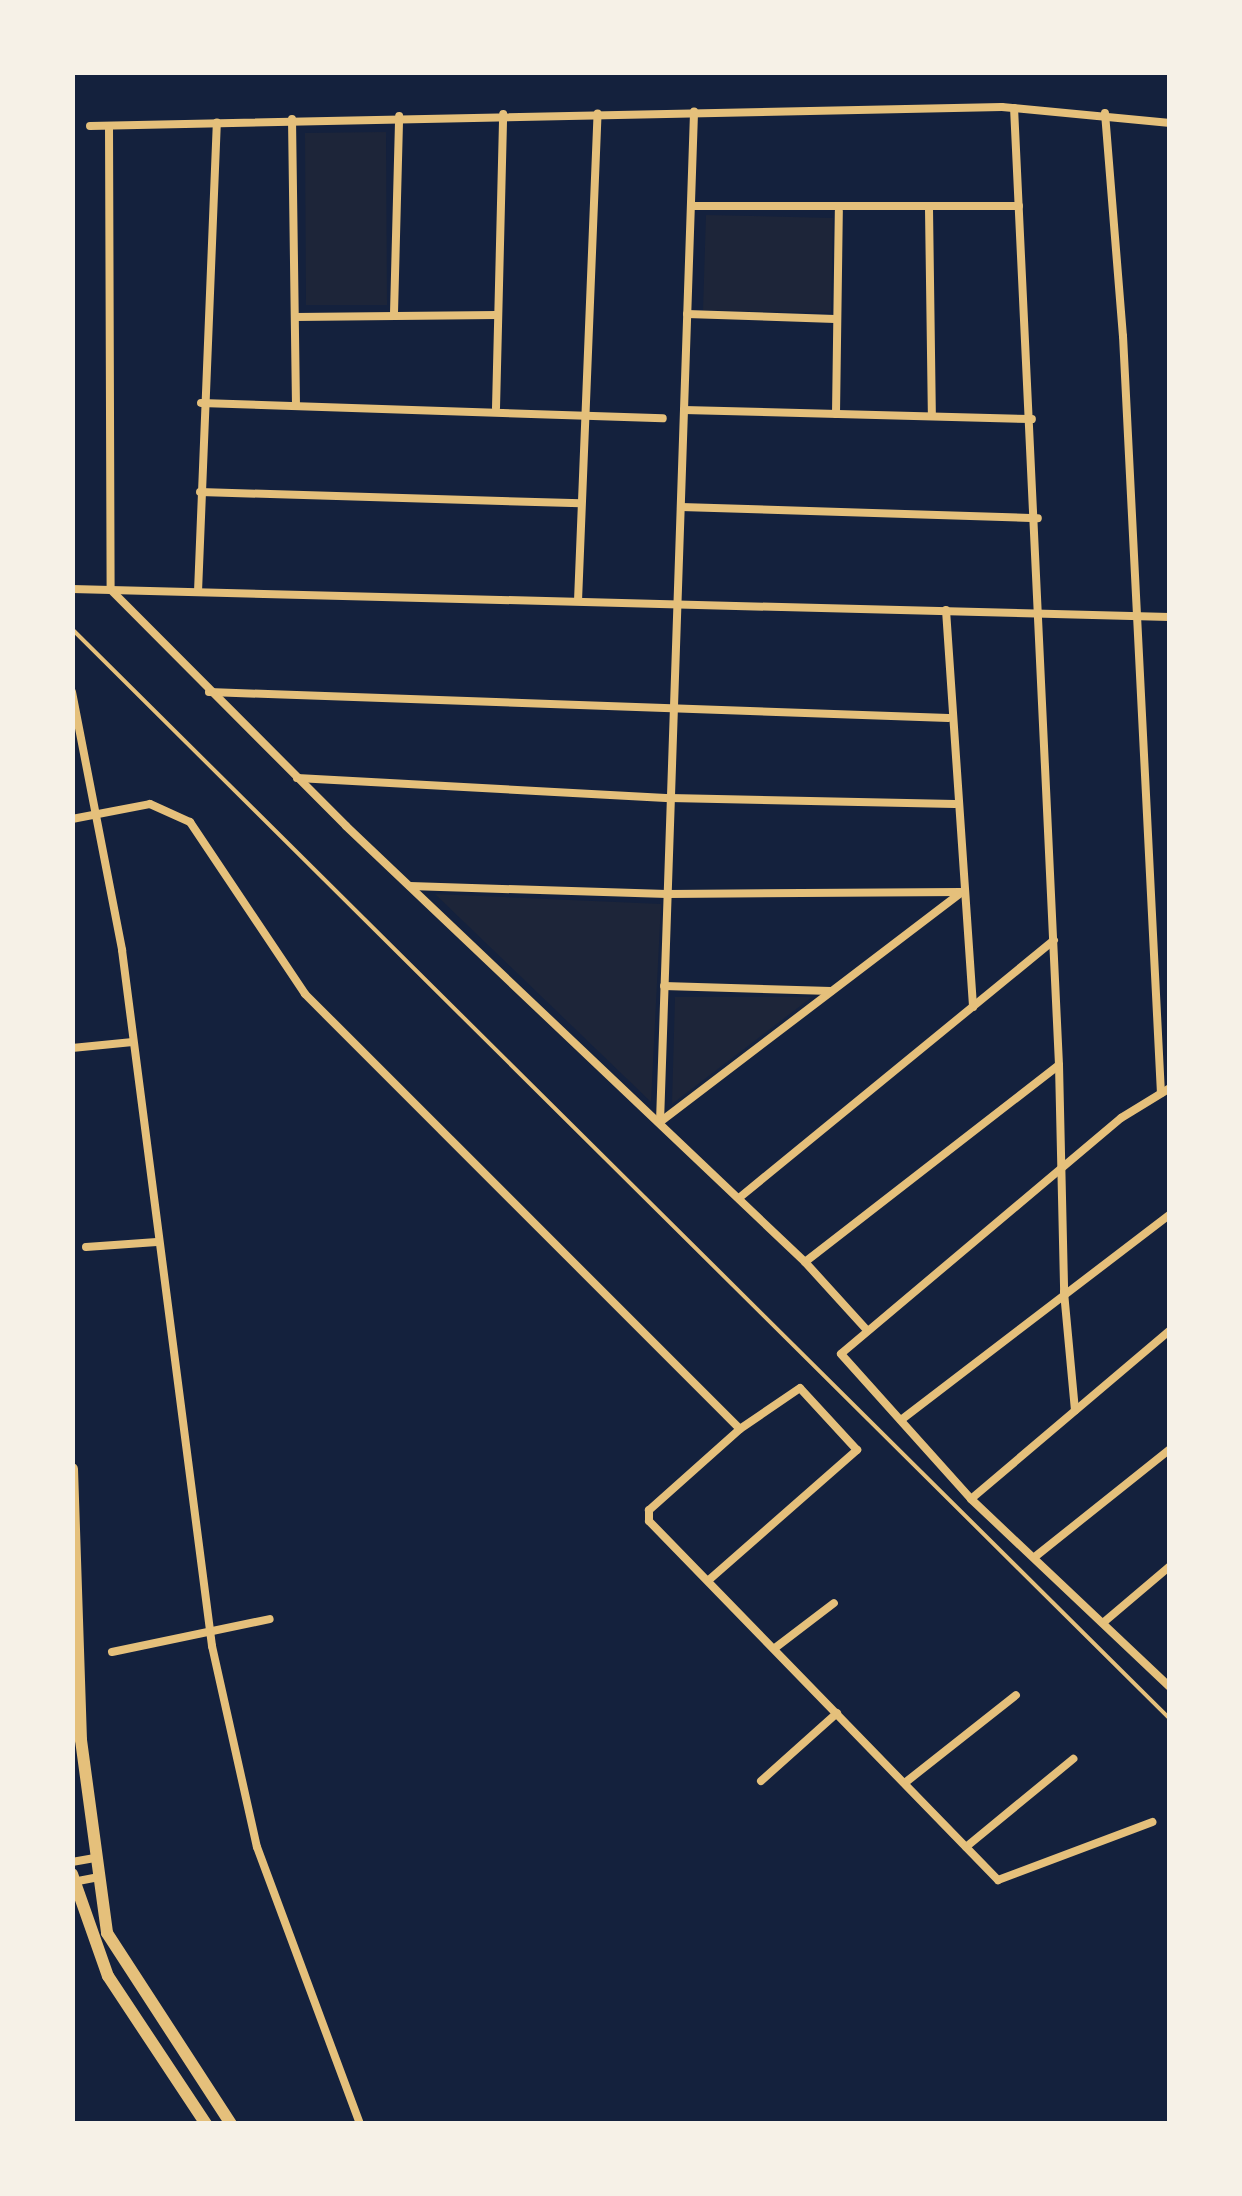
<!DOCTYPE html>
<html>
<head>
<meta charset="utf-8">
<style>
	body { margin:0 }
	#map { position:relative; width:1242px; height:2196px; overflow:hidden; background:#14213d; font-family:"Space Grotesk",sans-serif }
	div>[style] { position:absolute }
	.green>* { inset:0; background:#1d2539 }
	.service>* { height:4px; margin:-2px; padding:0 2px; transform-origin:2px; border-radius:2px; background:#e5c07b }
	.minor>* { height:8px; margin:-4px; padding:0 4px; transform-origin:4px; border-radius:4px; background:#e5c07b }
	.primary>* { height:12px; margin:-6px; padding:0 6px; transform-origin:6px; border-radius:6px; background:#e5c07b }
	span { translate:-50% -50%; white-space:nowrap; text-align:center; line-height:1.15; -webkit-text-stroke:8px #f6f1e7; paint-order:stroke }
	.frame { position:absolute; inset:0; border:75px solid #f6f1e7; pointer-events:none }
</style>
</head>
<body>
<div id="map">
	<div class="green">
		<i style="clip-path:polygon(386px 132px,387px 305px,306px 305px,305px 133px)"></i>
		<i style="clip-path:polygon(706px 215px,833px 218px,831px 313px,703px 310px)"></i>
		<i style="clip-path:polygon(435px 894px,661px 904px,651px 1102px)"></i>
		<i style="clip-path:polygon(675px 997px,812px 997px,672px 1104px)"></i>
	</div>
	<div class="service">
		<i style="left:72px;top:629px;width:1547px;rotate:44.79deg"></i>
	</div>
	<div class="minor">
		<i style="left:1105px;top:113px;width:224px;rotate:85.4deg"></i>
		<i style="left:1123px;top:336px;width:758px;rotate:87.13deg"></i>
		<i style="left:292px;top:119px;width:287px;rotate:89.2deg"></i>
		<i style="left:90px;top:126px;width:912px;rotate:-1.19deg"></i>
		<i style="left:1002px;top:107px;width:169px;rotate:5.4deg"></i>
		<i style="left:109px;top:126px;width:464px;rotate:89.8deg"></i>
		<i style="left:111px;top:590px;width:333px;rotate:45.1deg"></i>
		<i style="left:346px;top:826px;width:633px;rotate:43.53deg"></i>
		<i style="left:805px;top:1262px;width:89px;rotate:47.7deg"></i>
		<i style="left:691px;top:206px;width:328px"></i>
		<i style="left:929px;top:209px;width:207px;rotate:89.2deg"></i>
		<i style="left:394px;top:313px;width:197px;rotate:-88.5deg"></i>
		<i style="left:687px;top:314px;width:148px;rotate:1.9deg"></i>
		<i style="left:295px;top:317px;width:202px;rotate:-0.6deg"></i>
		<i style="left:201px;top:403px;width:462px;rotate:1.9deg"></i>
		<i style="left:496px;top:408px;width:294px;rotate:-88.6deg"></i>
		<i style="left:684px;top:410px;width:348px;rotate:1.5deg"></i>
		<i style="left:836px;top:414px;width:203px;rotate:-89.2deg"></i>
		<i style="left:200px;top:492px;width:381px;rotate:1.7deg"></i>
		<i style="left:681px;top:507px;width:357px;rotate:1.8deg"></i>
		<i style="left:72px;top:589px;width:1098px;rotate:1.46deg"></i>
		<i style="left:198px;top:592px;width:470px;rotate:-87.7deg"></i>
		<i style="left:578px;top:601px;width:488px;rotate:-87.7deg"></i>
		<i style="left:946px;top:610px;width:398px;rotate:86.1deg"></i>
		<i style="left:72px;top:692px;width:263px;rotate:79deg"></i>
		<i style="left:122px;top:950px;width:702px;rotate:82.63deg"></i>
		<i style="left:212px;top:1646px;width:206px;rotate:77.4deg"></i>
		<i style="left:257px;top:1847px;width:296px;rotate:69.6deg"></i>
		<i style="left:209px;top:692px;width:740px;rotate:2.01deg"></i>
		<i style="left:297px;top:778px;width:374px;rotate:3.1deg"></i>
		<i style="left:670px;top:798px;width:285px;rotate:1.2deg"></i>
		<i style="left:72px;top:819px;width:79px;rotate:-10.9deg"></i>
		<i style="left:150px;top:804px;width:44px;rotate:24.2deg"></i>
		<i style="left:190px;top:822px;width:207px;rotate:56.2deg"></i>
		<i style="left:305px;top:994px;width:615px;rotate:45deg"></i>
		<i style="left:410px;top:886px;width:257px;rotate:1.8deg"></i>
		<i style="left:667px;top:894px;width:295px;rotate:-0.4deg"></i>
		<i style="left:664px;top:986px;width:167px;rotate:1.7deg"></i>
		<i style="left:72px;top:1048px;width:61px;rotate:-5.6deg"></i>
		<i style="left:1059px;top:1065px;width:227px;rotate:88.7deg"></i>
		<i style="left:1064px;top:1292px;width:119px;rotate:84.7deg"></i>
		<i style="left:1170px;top:1088px;width:57px;rotate:148.5deg"></i>
		<i style="left:1121px;top:1118px;width:366px;rotate:139.9deg"></i>
		<i style="left:841px;top:1354px;width:195px;rotate:48.1deg"></i>
		<i style="left:971px;top:1499px;width:274px;rotate:43.4deg"></i>
		<i style="left:660px;top:1122px;width:1011px;rotate:-88.07deg"></i>
		<i style="left:660px;top:1122px;width:380px;rotate:-37.3deg"></i>
		<i style="left:739px;top:1198px;width:407px;rotate:-39.3deg"></i>
		<i style="left:86px;top:1247px;width:71px;rotate:-4deg"></i>
		<i style="left:805px;top:1262px;width:321px;rotate:-37.8deg"></i>
		<i style="left:1059px;top:1065px;width:958px;rotate:-92.69deg"></i>
		<i style="left:901px;top:1420px;width:339px;rotate:-37.4deg"></i>
		<i style="left:971px;top:1499px;width:261px;rotate:-40.3deg"></i>
		<i style="left:1036px;top:1556px;width:171px;rotate:-38.6deg"></i>
		<i style="left:710px;top:1579px;width:196px;rotate:-41.3deg"></i>
		<i style="left:857px;top:1450px;width:84px;rotate:-132.6deg"></i>
		<i style="left:800px;top:1388px;width:73px;rotate:145.7deg"></i>
		<i style="left:740px;top:1429px;width:122px;rotate:138.3deg"></i>
		<i style="left:649px;top:1510px;width:11px;rotate:90deg"></i>
		<i style="left:649px;top:1521px;width:501px;rotate:45.81deg"></i>
		<i style="left:998px;top:1880px;width:165px;rotate:-20.6deg"></i>
		<i style="left:1104px;top:1622px;width:87px;rotate:-40.3deg"></i>
		<i style="left:775px;top:1648px;width:74px;rotate:-37.3deg"></i>
		<i style="left:112px;top:1652px;width:161px;rotate:-11.8deg"></i>
		<i style="left:761px;top:1781px;width:102px;rotate:-41.8deg"></i>
		<i style="left:906px;top:1782px;width:140px;rotate:-38.3deg"></i>
		<i style="left:966px;top:1847px;width:139px;rotate:-39.4deg"></i>
		<i style="left:72px;top:1862px;width:23px;rotate:-10deg"></i>
		<i style="left:73px;top:1882px;width:25px;rotate:-11deg"></i>
	</div>
	<div class="primary">
		<i style="left:72px;top:1469px;width:271px;rotate:88.1deg"></i>
		<i style="left:81px;top:1740px;width:195px;rotate:82.3deg"></i>
		<i style="left:107px;top:1933px;width:228px;rotate:57deg"></i>
		<i style="left:72px;top:1874px;width:108px;rotate:70.6deg"></i>
		<i style="left:108px;top:1976px;width:178px;rotate:56.5deg"></i>
	</div>
	<div class="frame"></div>
</div>
</body>
</html>
